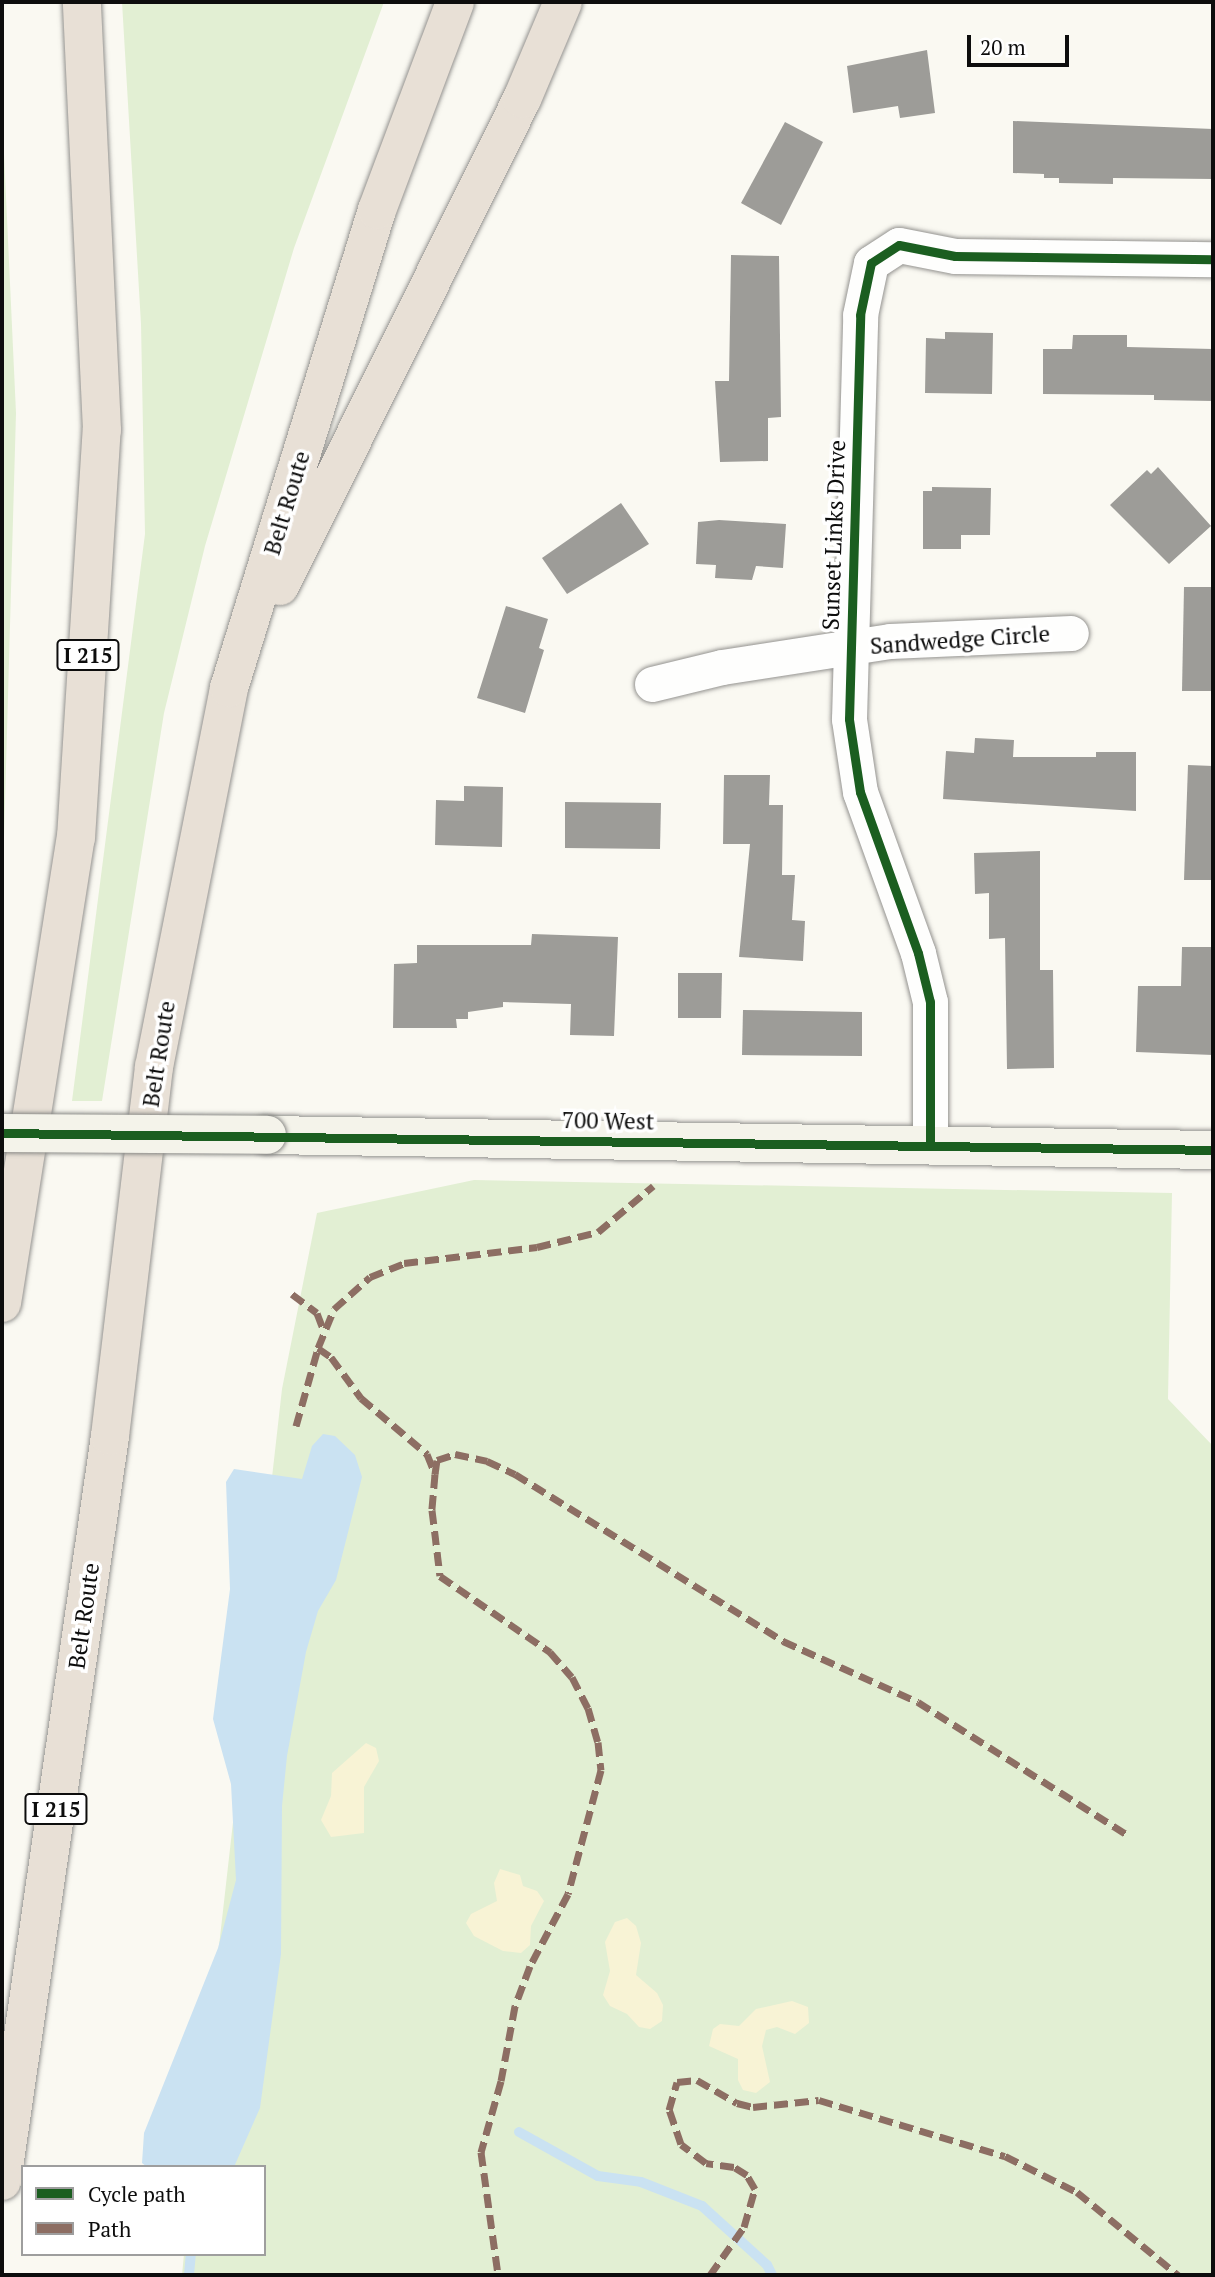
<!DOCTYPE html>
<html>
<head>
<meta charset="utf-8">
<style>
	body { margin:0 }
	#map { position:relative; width:1215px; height:2277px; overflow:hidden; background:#faf9f2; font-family:"PT Serif",serif }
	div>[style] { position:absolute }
	.green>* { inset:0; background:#e2efd3 }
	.sand>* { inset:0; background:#f8f3d5 }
	.water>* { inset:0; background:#cae2f2 }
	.stream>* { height:10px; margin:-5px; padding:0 5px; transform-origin:5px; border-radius:5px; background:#cae2f2 }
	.building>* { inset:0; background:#9d9c98 }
	.roads { filter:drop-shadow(0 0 2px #949390) drop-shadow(0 0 2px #949390) }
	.street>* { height:35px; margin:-17.5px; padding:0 17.5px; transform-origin:17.5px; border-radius:17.5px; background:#fefefd }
	.secondary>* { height:38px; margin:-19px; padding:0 19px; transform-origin:19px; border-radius:19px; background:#f4f3ea }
	.highway>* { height:38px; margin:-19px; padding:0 19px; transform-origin:19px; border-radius:19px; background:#e8e0d6 }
	.bridges { filter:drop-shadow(0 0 2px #8a8a87) drop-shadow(0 0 2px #8a8a87) }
	.secondary-bridge>* { height:38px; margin:-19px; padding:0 19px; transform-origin:19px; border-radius:19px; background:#f4f3ea }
	.quiet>* { height:7px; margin-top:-3.5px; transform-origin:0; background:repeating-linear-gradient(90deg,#8d6e63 0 14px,transparent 0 21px) }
	.cycleway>* { height:9px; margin:-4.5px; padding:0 4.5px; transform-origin:4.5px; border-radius:4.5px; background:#1b5e20 }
	span { translate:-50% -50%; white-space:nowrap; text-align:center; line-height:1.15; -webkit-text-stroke:7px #fff; paint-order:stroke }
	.shield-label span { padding:2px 5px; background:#fff; border:2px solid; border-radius:5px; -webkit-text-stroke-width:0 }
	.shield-label { font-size:21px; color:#0d0d0d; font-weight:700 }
	.street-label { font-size:23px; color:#0d0d0d }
	.frame { position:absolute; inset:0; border:4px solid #0d0d0d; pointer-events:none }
	.legend { position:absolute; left:21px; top:2165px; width:245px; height:91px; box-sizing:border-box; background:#fff; border:2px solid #9e9e9e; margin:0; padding:9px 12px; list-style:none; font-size:21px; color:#0d0d0d }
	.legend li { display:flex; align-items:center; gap:14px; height:35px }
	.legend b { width:35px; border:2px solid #9e9e9e }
	.scale { position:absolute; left:967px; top:35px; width:102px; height:32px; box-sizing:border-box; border:4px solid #0d0d0d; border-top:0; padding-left:9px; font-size:21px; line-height:24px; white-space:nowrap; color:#0d0d0d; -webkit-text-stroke:5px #fff; paint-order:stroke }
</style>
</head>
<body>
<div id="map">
	<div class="green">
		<i style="clip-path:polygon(122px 2px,384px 2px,294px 248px,205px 546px,164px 713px,102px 1101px,72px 1101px,145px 534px,141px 324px)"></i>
		<i style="clip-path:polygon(2px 110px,16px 413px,4px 838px,2px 837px)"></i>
		<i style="clip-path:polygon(474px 1180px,1172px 1193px,1168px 1399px,1213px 1446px,1213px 2275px,182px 2275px,184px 2254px,264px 2254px,264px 2167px,194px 2167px,282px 1389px,317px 1213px)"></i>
	</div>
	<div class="sand">
		<i style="clip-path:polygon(366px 1743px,376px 1748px,379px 1761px,364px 1787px,364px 1833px,331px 1837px,321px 1820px,331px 1796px,332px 1773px)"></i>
		<i style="clip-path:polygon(500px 1869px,520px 1875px,523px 1886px,537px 1891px,544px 1901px,531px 1926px,530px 1945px,521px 1953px,503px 1951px,474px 1936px,466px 1923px,471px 1914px,497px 1901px,494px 1883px)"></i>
		<i style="clip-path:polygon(627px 1918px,636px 1926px,641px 1943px,636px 1975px,657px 1993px,663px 2005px,662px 2021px,650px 2029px,639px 2027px,627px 2014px,610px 2006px,603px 1995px,610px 1971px,605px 1942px,615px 1922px)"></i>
		<i style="clip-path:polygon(792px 2001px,808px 2007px,809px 2023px,795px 2034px,777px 2027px,766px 2030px,762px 2046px,770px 2082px,756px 2093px,743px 2090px,738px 2080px,738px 2059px,709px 2046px,713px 2029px,720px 2024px,739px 2026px,756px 2009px)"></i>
	</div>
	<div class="water">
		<i style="clip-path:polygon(323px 1434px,335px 1436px,355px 1455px,362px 1477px,336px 1580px,318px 1611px,306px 1652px,287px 1756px,282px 1806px,281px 1954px,260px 2108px,234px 2167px,147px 2167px,142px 2163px,144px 2133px,218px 1948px,236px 1880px,231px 1784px,213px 1719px,230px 1589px,226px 1482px,234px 1469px,302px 1479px,312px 1446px)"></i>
	</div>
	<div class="stream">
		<i style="left:519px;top:2132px;width:90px;rotate:29.1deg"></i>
		<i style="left:598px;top:2176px;width:43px;rotate:7.9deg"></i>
		<i style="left:641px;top:2182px;width:66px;rotate:21.5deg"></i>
		<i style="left:702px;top:2206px;width:88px;rotate:42.2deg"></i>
		<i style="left:767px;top:2265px;width:11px;rotate:63deg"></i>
		<i style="left:189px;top:2275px;width:21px;rotate:-85deg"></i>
	</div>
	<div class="building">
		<i style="clip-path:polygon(927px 50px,935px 113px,900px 118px,898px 106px,853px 113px,847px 66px)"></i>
		<i style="clip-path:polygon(1013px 121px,1213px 129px,1213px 179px,1113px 178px,1113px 184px,1059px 183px,1059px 178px,1044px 178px,1044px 174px,1013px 173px)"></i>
		<i style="clip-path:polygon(785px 122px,823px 142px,781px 225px,741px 203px)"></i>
		<i style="clip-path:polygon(731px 255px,779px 256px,781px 417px,768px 418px,768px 461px,720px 462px,715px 381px,729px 381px)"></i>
		<i style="clip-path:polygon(945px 332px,993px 333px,992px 394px,925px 393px,926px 338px,945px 339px)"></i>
		<i style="clip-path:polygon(1073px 335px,1127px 335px,1127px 347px,1213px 349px,1213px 401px,1154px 400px,1154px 395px,1043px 394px,1043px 349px,1072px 349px)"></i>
		<i style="clip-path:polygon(1158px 467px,1211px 526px,1169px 564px,1110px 505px,1147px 470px,1151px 474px)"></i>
		<i style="clip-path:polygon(932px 487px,991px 488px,990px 535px,961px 535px,961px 549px,923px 549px,923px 491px,932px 491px)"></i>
		<i style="clip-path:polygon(621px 503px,649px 544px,567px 594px,542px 558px)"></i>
		<i style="clip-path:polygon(719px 520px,786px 524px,783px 568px,756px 566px,752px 580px,715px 578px,716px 565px,696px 564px,698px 522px)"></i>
		<i style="clip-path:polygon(1184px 587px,1213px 587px,1213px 691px,1182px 691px)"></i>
		<i style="clip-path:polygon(506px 606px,548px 619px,539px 648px,544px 650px,525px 713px,477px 698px)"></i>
		<i style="clip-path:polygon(975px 738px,1014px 740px,1013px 757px,1096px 757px,1096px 752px,1136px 752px,1136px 811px,943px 799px,946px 751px,974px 753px)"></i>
		<i style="clip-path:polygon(1188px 765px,1213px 766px,1213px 880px,1184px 880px)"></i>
		<i style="clip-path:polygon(724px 775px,770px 775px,769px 805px,783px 805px,782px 875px,795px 875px,792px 920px,805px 921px,803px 961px,739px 957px,750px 844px,723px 844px)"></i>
		<i style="clip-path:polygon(464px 786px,503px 787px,502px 847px,435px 845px,436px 800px,464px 801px)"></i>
		<i style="clip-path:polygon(565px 802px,661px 803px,660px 849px,565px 848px)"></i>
		<i style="clip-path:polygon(1040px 851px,1040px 970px,1053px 970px,1054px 1068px,1007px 1069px,1005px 938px,989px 939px,989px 893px,975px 894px,974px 853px)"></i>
		<i style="clip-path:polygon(532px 934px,618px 937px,614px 1036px,570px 1035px,571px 1004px,503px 1002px,503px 1007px,468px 1012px,468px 1019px,456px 1019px,457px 1028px,393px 1028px,394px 964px,417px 963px,417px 945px,531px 945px)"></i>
		<i style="clip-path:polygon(1182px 947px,1213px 947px,1213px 1055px,1136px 1052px,1138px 986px,1181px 986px)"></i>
		<i style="clip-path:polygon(678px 973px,722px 973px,721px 1018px,678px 1018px)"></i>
		<i style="clip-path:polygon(743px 1010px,862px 1012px,862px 1056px,742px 1055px)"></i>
	</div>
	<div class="roads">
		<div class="street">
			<i style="left:652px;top:684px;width:72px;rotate:-13.7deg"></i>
			<i style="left:722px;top:667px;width:170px;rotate:-8.8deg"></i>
			<i style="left:890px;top:641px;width:181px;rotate:-2.5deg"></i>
			<i style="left:930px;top:1145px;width:143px;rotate:-90deg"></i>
			<i style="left:930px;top:1002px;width:50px;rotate:-103.8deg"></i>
			<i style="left:918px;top:953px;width:171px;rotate:-109.8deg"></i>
			<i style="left:860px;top:792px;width:74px;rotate:-98.6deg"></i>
			<i style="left:849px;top:719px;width:404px;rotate:-88.4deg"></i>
			<i style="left:860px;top:315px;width:53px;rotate:-78.1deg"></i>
			<i style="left:871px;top:263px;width:33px;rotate:-33deg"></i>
			<i style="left:899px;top:245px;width:57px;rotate:11.1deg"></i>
			<i style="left:955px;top:256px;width:258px;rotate:0.7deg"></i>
		</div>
		<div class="secondary">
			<i style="left:267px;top:1135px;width:946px;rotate:0.91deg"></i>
		</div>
		<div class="highway">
			<i style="left:280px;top:586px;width:544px;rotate:-63.58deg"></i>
			<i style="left:522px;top:99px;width:105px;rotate:-67.1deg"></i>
			<i style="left:2px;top:1303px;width:471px;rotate:-81deg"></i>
			<i style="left:76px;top:838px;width:409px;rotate:-86.4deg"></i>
			<i style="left:102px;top:430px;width:428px;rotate:-92.7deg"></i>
			<i style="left:2px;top:2181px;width:753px;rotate:-81.75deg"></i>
			<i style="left:110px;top:1436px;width:372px;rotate:-83.2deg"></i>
			<i style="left:154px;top:1067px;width:386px;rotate:-78.8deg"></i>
			<i style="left:229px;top:688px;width:500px;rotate:-72.8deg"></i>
			<i style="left:377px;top:210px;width:222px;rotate:-69.4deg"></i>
		</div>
	</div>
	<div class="bridges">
		<div class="secondary-bridge">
			<i style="left:2px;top:1133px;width:265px;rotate:0.4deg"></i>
		</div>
	</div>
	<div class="quiet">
		<i style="left:292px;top:1294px;width:31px;rotate:37deg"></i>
		<i style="left:317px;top:1313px;width:19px;rotate:69deg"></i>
		<i style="left:318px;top:1348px;width:42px;rotate:-67.7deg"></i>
		<i style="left:334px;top:1309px;width:48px;rotate:-41.6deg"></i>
		<i style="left:370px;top:1277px;width:37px;rotate:-22deg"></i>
		<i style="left:404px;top:1263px;width:134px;rotate:-6.9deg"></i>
		<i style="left:537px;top:1247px;width:63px;rotate:-13.8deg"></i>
		<i style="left:598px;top:1232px;width:72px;rotate:-39.9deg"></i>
		<i style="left:296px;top:1426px;width:81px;rotate:-74.2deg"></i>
		<i style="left:318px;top:1348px;width:16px;rotate:35deg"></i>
		<i style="left:331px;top:1357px;width:51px;rotate:53.8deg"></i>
		<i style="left:361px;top:1398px;width:87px;rotate:40.3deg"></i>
		<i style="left:427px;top:1454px;width:22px;rotate:68deg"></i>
		<i style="left:435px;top:1474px;width:36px;rotate:95deg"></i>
		<i style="left:432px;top:1510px;width:66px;rotate:83.1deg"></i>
		<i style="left:440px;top:1576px;width:134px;rotate:34.6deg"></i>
		<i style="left:550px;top:1652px;width:33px;rotate:49deg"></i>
		<i style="left:572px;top:1677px;width:35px;rotate:63deg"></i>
		<i style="left:588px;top:1708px;width:35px;rotate:74deg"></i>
		<i style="left:598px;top:1742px;width:28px;rotate:84deg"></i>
		<i style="left:601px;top:1770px;width:128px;rotate:104.9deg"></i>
		<i style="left:568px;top:1894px;width:81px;rotate:117.8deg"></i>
		<i style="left:530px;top:1966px;width:43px;rotate:110.6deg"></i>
		<i style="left:515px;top:2006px;width:76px;rotate:100.6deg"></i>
		<i style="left:501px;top:2081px;width:74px;rotate:105.7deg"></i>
		<i style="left:481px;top:2152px;width:124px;rotate:82.1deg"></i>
		<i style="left:435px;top:1474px;width:14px;rotate:-82deg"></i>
		<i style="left:437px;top:1460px;width:19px;rotate:-18deg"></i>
		<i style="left:455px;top:1454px;width:33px;rotate:12deg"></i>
		<i style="left:487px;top:1461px;width:31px;rotate:25deg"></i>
		<i style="left:515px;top:1474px;width:316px;rotate:31.9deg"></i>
		<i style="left:783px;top:1641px;width:148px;rotate:24.3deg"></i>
		<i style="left:918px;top:1702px;width:246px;rotate:32.4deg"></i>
		<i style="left:710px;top:2275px;width:59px;rotate:-54.7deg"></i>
		<i style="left:744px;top:2227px;width:40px;rotate:-74deg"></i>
		<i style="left:755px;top:2189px;width:16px;rotate:-120deg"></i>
		<i style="left:747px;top:2175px;width:15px;rotate:-148deg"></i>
		<i style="left:734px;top:2167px;width:28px;rotate:-172deg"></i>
		<i style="left:706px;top:2163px;width:31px;rotate:-143deg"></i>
		<i style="left:681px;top:2144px;width:36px;rotate:-109deg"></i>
		<i style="left:669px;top:2110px;width:29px;rotate:-74deg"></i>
		<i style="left:677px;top:2082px;width:20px;rotate:-6deg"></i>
		<i style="left:697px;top:2080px;width:46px;rotate:29.9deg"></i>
		<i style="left:737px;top:2103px;width:16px;rotate:14deg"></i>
		<i style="left:753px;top:2107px;width:66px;rotate:-6.1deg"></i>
		<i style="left:819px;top:2100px;width:194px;rotate:16.8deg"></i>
		<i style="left:1005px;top:2156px;width:80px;rotate:26.6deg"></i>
		<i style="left:1077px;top:2192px;width:131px;rotate:39.4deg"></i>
	</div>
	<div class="cycleway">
		<i style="left:2px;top:1133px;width:1211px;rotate:0.8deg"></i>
		<i style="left:930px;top:1145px;width:143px;rotate:-90deg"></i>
		<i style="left:930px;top:1002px;width:50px;rotate:-103.8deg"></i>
		<i style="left:918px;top:953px;width:171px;rotate:-109.8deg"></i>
		<i style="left:860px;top:792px;width:74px;rotate:-98.6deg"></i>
		<i style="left:849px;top:719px;width:404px;rotate:-88.4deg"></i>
		<i style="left:860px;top:315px;width:53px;rotate:-78.1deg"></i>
		<i style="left:871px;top:263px;width:33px;rotate:-33deg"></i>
		<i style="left:899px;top:245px;width:57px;rotate:11.1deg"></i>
		<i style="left:955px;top:256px;width:258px;rotate:0.7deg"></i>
	</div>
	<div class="shield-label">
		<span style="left:88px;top:655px">I 215</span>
		<span style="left:56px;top:1809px">I 215</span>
	</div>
	<div class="street-label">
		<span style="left:287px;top:503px;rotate:-73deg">Belt Route</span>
		<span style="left:834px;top:535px;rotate:-88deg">Sunset Links Drive</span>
		<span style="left:960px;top:640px;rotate:-4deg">Sandwedge Circle</span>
		<span style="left:159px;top:1054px;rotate:-81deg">Belt Route</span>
		<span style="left:608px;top:1121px;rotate:1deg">700 West</span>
		<span style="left:84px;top:1616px;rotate:-82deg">Belt Route</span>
	</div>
	<div class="frame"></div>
	<ul class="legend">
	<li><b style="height:9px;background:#1b5e20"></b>Cycle path</li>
	<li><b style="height:9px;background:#8d6e63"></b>Path</li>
	</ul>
	<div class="scale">20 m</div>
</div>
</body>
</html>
